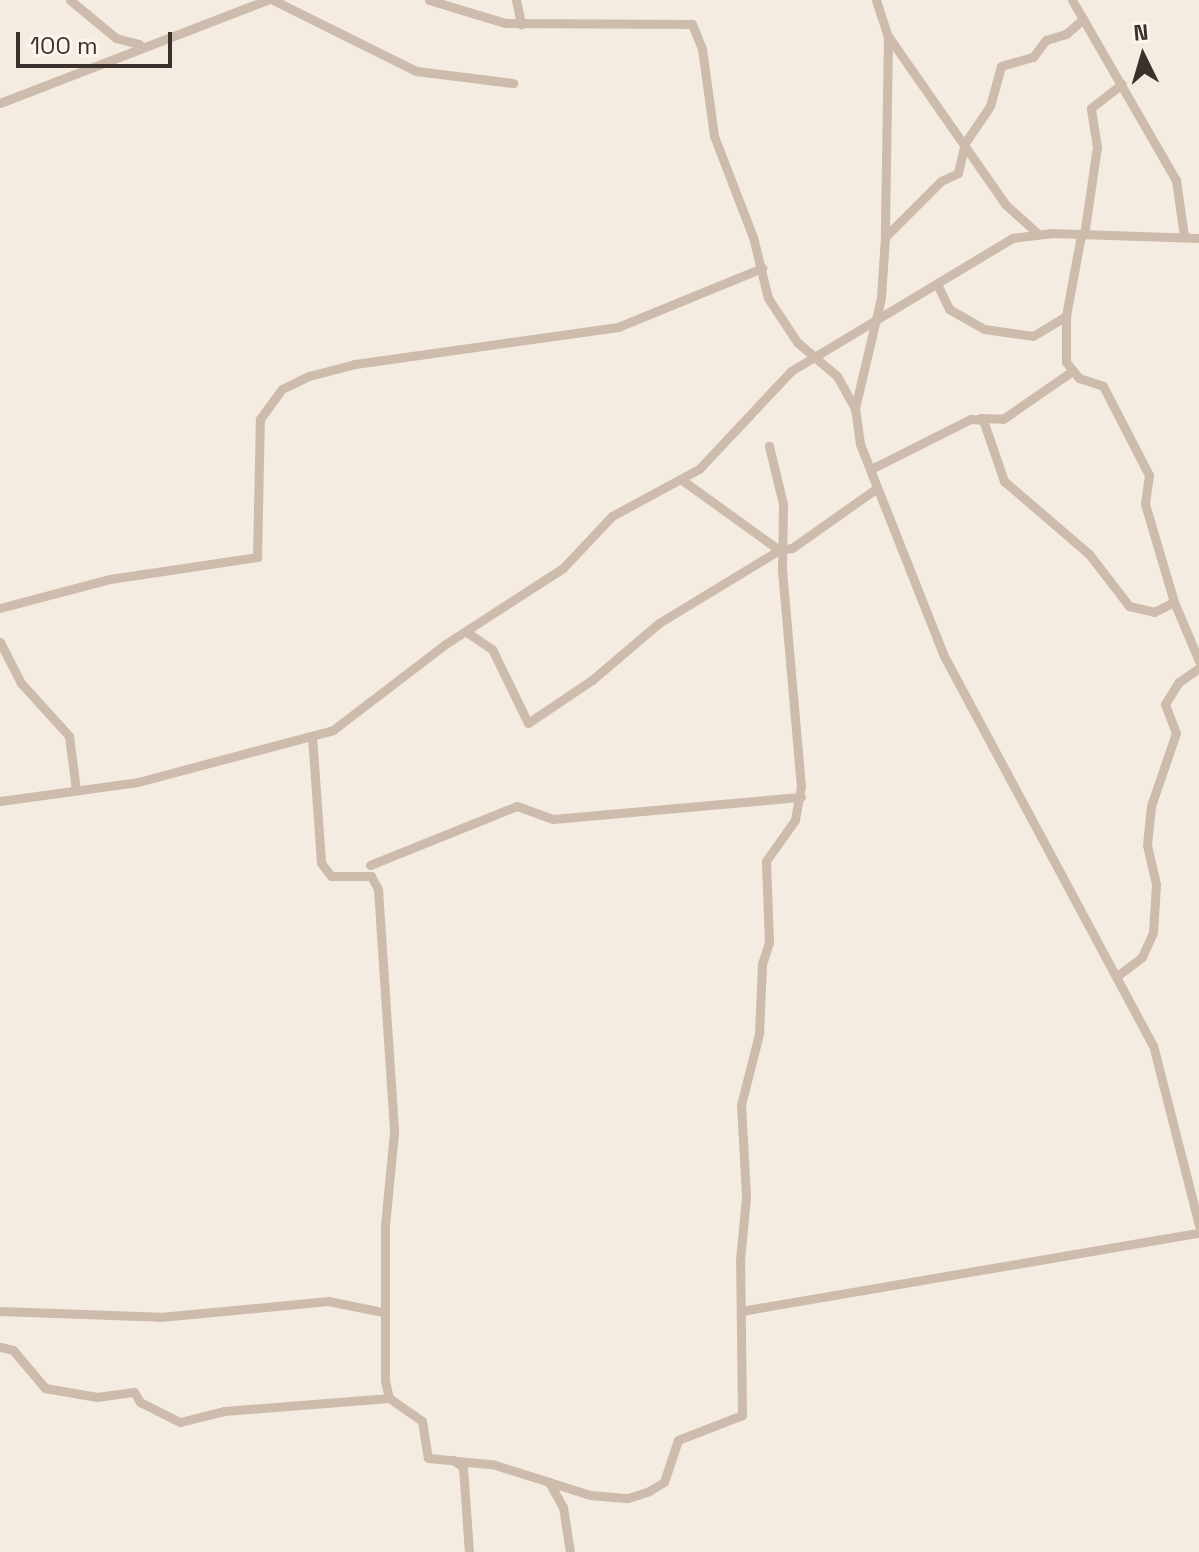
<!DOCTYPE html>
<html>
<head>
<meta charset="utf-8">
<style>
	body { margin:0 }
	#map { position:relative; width:1199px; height:1552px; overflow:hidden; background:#f4ebe1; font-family:"Space Grotesk",sans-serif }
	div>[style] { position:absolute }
	.street>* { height:9px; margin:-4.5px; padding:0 4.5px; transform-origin:4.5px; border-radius:4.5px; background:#cdbbac }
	span { translate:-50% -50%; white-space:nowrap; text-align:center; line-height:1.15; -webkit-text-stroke:6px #fbf5ee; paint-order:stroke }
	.north { position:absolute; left:1103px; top:16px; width:80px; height:80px; -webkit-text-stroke:6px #fbf5ee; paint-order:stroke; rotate:355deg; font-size:22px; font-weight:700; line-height:32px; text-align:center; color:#3b302b }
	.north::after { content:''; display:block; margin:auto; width:28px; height:36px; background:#3b302b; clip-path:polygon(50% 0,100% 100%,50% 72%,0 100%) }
	.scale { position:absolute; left:16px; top:32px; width:156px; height:36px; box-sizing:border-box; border:4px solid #3b302b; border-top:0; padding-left:10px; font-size:24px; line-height:28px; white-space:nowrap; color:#3b302b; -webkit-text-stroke:6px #fbf5ee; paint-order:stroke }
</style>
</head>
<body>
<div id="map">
	<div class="street">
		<i style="left:70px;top:0;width:60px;rotate:39.6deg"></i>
		<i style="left:116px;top:38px;width:24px;rotate:15deg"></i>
		<i style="left:273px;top:0;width:160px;rotate:26.4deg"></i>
		<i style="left:416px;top:71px;width:98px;rotate:7.1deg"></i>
		<i style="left:429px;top:0;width:79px;rotate:16.8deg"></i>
		<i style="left:505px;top:23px;width:187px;rotate:0.3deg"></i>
		<i style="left:692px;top:24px;width:27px;rotate:68deg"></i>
		<i style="left:702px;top:49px;width:88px;rotate:82.1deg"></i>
		<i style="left:714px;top:136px;width:108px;rotate:68.9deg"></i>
		<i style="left:753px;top:237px;width:63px;rotate:76.2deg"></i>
		<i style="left:768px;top:298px;width:53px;rotate:56.6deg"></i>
		<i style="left:797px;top:342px;width:52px;rotate:40.4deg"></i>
		<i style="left:837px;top:376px;width:37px;rotate:61deg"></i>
		<i style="left:516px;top:0;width:25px;rotate:78deg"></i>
		<i style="left:876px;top:0;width:38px;rotate:72deg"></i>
		<i style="left:888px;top:36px;width:201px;rotate:90.9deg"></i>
		<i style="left:885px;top:237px;width:61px;rotate:93.8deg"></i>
		<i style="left:881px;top:298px;width:113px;rotate:103.3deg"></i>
		<i style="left:855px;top:408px;width:36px;rotate:82deg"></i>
		<i style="left:860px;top:444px;width:228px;rotate:68.4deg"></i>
		<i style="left:944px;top:656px;width:442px;rotate:61.8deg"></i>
		<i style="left:1153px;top:1045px;width:187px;rotate:75.7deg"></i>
		<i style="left:1072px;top:0;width:208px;rotate:60deg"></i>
		<i style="left:1176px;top:180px;width:57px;rotate:81.9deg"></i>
		<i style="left:888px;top:36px;width:205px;rotate:55.1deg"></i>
		<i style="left:1005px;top:204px;width:43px;rotate:42.2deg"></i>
		<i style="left:0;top:103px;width:286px;rotate:-21.1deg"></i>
		<i style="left:1081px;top:235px;width:82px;rotate:100.5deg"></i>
		<i style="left:1066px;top:316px;width:46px;rotate:90deg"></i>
		<i style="left:1066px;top:362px;width:21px;rotate:51deg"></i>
		<i style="left:1079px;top:378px;width:25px;rotate:18deg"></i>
		<i style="left:1103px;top:386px;width:100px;rotate:62.7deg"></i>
		<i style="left:1149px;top:475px;width:29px;rotate:98deg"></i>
		<i style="left:1145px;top:504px;width:102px;rotate:73.5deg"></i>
		<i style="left:1174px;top:602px;width:64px;rotate:67deg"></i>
		<i style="left:1084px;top:235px;width:89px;rotate:-81.6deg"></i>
		<i style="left:1097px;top:147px;width:39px;rotate:-99deg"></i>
		<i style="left:1091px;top:108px;width:39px;rotate:-38deg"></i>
		<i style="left:885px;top:237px;width:79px;rotate:-45deg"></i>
		<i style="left:941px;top:181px;width:19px;rotate:-25deg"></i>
		<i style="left:958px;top:173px;width:31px;rotate:-77deg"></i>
		<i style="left:965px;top:143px;width:45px;rotate:-56deg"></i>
		<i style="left:990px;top:106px;width:41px;rotate:-74.6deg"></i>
		<i style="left:1001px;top:66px;width:33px;rotate:-16deg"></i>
		<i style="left:1033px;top:57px;width:21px;rotate:-53deg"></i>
		<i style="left:1046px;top:40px;width:21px;rotate:-17deg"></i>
		<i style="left:1066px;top:34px;width:23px;rotate:-41deg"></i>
		<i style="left:937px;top:284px;width:28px;rotate:64deg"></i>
		<i style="left:949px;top:309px;width:40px;rotate:29.7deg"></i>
		<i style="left:984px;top:329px;width:49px;rotate:8.1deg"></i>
		<i style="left:1033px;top:336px;width:39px;rotate:-31deg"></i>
		<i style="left:980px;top:418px;width:23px;rotate:2deg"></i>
		<i style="left:1003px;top:419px;width:83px;rotate:-34.7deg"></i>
		<i style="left:871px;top:469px;width:112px;rotate:-26.6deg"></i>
		<i style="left:971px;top:419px;width:12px;rotate:5deg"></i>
		<i style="left:983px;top:420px;width:65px;rotate:71deg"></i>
		<i style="left:1004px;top:481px;width:112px;rotate:40.7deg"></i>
		<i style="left:1089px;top:554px;width:66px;rotate:52.4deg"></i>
		<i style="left:1129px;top:606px;width:26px;rotate:13deg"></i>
		<i style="left:1154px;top:612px;width:22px;rotate:-27deg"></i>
		<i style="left:682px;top:480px;width:120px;rotate:35.8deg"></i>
		<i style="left:779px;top:550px;width:13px;rotate:-9deg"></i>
		<i style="left:792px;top:548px;width:104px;rotate:-35.2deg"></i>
		<i style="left:0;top:608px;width:114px;rotate:-14.8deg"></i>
		<i style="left:110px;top:579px;width:149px;rotate:-8.5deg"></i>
		<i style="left:257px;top:557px;width:138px;rotate:-88.8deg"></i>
		<i style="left:260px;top:419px;width:37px;rotate:-54deg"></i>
		<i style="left:282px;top:389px;width:30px;rotate:-26deg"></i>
		<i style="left:309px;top:376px;width:48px;rotate:-14.6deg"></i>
		<i style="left:355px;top:364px;width:266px;rotate:-8deg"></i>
		<i style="left:618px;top:327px;width:156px;rotate:-22.3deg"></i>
		<i style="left:468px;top:633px;width:29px;rotate:34deg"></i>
		<i style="left:492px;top:649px;width:82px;rotate:64.1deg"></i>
		<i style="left:528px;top:723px;width:77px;rotate:-33.9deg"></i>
		<i style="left:592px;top:680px;width:88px;rotate:-40.4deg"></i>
		<i style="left:659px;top:623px;width:140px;rotate:-31.3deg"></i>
		<i style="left:0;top:642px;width:46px;rotate:62.9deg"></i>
		<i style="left:21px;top:683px;width:72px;rotate:47.8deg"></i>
		<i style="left:69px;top:736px;width:54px;rotate:82.6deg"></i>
		<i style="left:312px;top:736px;width:127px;rotate:85.9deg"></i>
		<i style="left:321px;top:863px;width:16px;rotate:52deg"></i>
		<i style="left:331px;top:876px;width:40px"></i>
		<i style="left:371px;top:876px;width:15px;rotate:62deg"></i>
		<i style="left:378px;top:889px;width:244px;rotate:86.2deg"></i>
		<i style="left:394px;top:1132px;width:93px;rotate:95.5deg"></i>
		<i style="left:385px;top:1225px;width:156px;rotate:90deg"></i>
		<i style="left:385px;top:1381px;width:17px;rotate:77deg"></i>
		<i style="left:389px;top:1398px;width:40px;rotate:34.9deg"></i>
		<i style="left:422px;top:1421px;width:37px;rotate:81deg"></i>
		<i style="left:428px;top:1458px;width:25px;rotate:5deg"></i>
		<i style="left:453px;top:1460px;width:12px;rotate:35deg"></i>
		<i style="left:463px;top:1467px;width:85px;rotate:86deg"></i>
		<i style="left:0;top:801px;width:139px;rotate:-7.8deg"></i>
		<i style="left:138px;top:782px;width:202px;rotate:-14.9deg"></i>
		<i style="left:333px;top:730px;width:140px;rotate:-37.4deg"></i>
		<i style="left:444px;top:645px;width:142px;rotate:-32.9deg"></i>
		<i style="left:563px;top:568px;width:71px;rotate:-46.7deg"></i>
		<i style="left:612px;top:516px;width:99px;rotate:-28.4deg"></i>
		<i style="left:699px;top:469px;width:134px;rotate:-46.8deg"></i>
		<i style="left:791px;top:371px;width:258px;rotate:-31deg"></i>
		<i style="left:1012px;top:238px;width:39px;rotate:-7deg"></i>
		<i style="left:1051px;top:233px;width:148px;rotate:1.9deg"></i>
		<i style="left:370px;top:865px;width:158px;rotate:-21.9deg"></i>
		<i style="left:517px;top:806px;width:38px;rotate:20deg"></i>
		<i style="left:553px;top:819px;width:249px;rotate:-5.1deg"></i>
		<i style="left:1117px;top:976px;width:31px;rotate:-37deg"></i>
		<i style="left:1142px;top:957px;width:27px;rotate:-66deg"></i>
		<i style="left:1153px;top:932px;width:48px;rotate:-86.4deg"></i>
		<i style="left:1156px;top:884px;width:40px;rotate:-103deg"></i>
		<i style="left:1147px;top:845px;width:39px;rotate:-84deg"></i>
		<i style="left:1151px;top:806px;width:77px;rotate:-71.1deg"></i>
		<i style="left:1176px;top:733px;width:31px;rotate:-111deg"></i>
		<i style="left:1165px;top:704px;width:26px;rotate:-58deg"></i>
		<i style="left:1179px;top:682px;width:24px;rotate:-35deg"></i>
		<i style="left:0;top:1311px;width:160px;rotate:2.1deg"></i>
		<i style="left:160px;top:1317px;width:169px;rotate:-5.4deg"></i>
		<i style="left:328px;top:1301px;width:55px;rotate:11.5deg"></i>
		<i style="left:741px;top:1311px;width:465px;rotate:-9.7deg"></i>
		<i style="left:0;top:1347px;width:13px;rotate:13deg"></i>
		<i style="left:13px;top:1350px;width:50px;rotate:49.9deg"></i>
		<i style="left:45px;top:1388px;width:53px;rotate:9.8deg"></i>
		<i style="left:97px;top:1397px;width:37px;rotate:-8deg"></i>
		<i style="left:134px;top:1392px;width:12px;rotate:59deg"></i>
		<i style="left:140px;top:1402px;width:45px;rotate:26.6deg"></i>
		<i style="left:180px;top:1422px;width:45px;rotate:-14deg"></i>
		<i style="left:224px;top:1411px;width:166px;rotate:-4.5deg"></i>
		<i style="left:455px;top:1461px;width:37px;rotate:5deg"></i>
		<i style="left:492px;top:1464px;width:60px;rotate:17.5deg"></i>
		<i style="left:549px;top:1482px;width:29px;rotate:61deg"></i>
		<i style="left:563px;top:1507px;width:46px;rotate:81.2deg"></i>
		<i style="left:549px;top:1482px;width:43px;rotate:17.6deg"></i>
		<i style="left:590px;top:1495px;width:38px;rotate:5deg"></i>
		<i style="left:628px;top:1498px;width:22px;rotate:-18deg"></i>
		<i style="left:649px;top:1491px;width:17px;rotate:-31deg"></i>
		<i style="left:664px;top:1482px;width:44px;rotate:-71.6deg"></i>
		<i style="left:678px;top:1440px;width:69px;rotate:-21.3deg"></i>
		<i style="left:742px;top:1415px;width:154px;rotate:-90.7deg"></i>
		<i style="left:740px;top:1261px;width:65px;rotate:-84.7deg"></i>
		<i style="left:746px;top:1196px;width:91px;rotate:-93.1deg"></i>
		<i style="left:741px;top:1105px;width:73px;rotate:-75.8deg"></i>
		<i style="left:759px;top:1034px;width:70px;rotate:-87.5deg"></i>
		<i style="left:762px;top:964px;width:22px;rotate:-72deg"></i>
		<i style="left:769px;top:943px;width:82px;rotate:-92.1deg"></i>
		<i style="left:766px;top:861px;width:50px;rotate:-54.7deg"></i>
		<i style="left:795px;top:820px;width:34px;rotate:-80deg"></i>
		<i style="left:801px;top:787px;width:219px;rotate:-95deg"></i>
		<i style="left:782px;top:569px;width:65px;rotate:-89.1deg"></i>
		<i style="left:783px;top:504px;width:60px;rotate:-103.6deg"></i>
	</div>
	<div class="north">N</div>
	<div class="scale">100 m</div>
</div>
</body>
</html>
